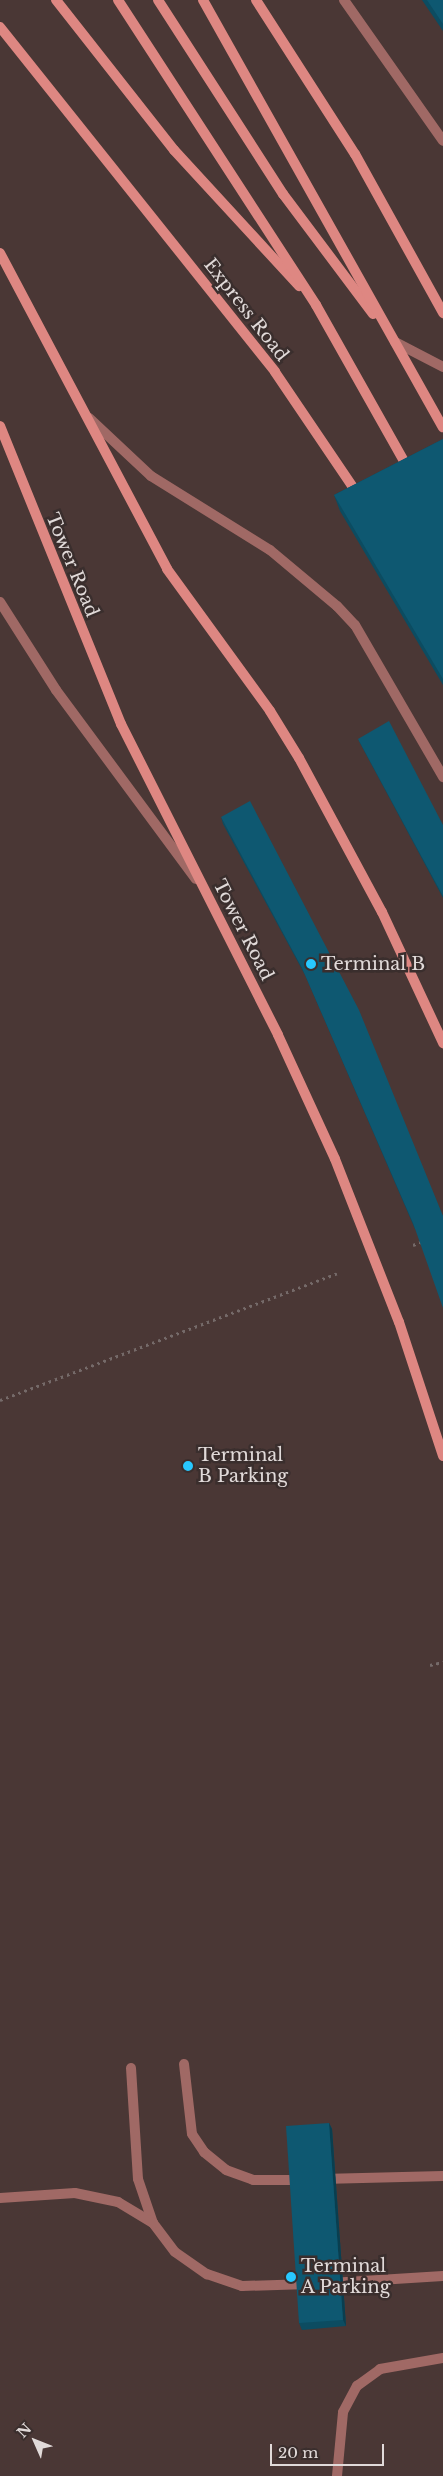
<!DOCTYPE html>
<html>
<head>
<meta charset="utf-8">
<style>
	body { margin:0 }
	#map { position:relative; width:443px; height:2476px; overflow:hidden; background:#3a2e2d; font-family:"Libre Baskerville",serif }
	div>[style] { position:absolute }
	.built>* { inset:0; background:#4a3735 }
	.path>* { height:3px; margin-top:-1.5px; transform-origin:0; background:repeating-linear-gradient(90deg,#756a69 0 2.5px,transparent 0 6.5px) }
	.lane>* { height:10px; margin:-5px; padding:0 5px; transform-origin:5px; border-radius:5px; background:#a06965 }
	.secondary>* { height:10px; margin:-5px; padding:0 5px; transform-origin:5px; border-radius:5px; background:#de8782 }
	.wall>* { inset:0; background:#0c4c61 }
	.shaded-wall>* { inset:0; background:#0a3e4f }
	.building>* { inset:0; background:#0e5871 }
	.dots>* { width:14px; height:14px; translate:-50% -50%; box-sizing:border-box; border:2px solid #3a2e2d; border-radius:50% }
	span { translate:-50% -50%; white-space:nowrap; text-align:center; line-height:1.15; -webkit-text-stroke:5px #3a2e2d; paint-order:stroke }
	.street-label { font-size:18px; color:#e1dad9 }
	.poi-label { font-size:18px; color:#e1dad9 }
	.left { translate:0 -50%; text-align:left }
	.north { position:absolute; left:10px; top:2416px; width:50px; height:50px; -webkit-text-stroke:4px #3a2e2d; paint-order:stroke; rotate:314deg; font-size:14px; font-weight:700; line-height:20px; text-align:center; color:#e1dad9 }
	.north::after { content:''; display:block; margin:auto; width:18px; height:22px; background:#e1dad9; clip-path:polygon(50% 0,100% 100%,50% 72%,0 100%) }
	.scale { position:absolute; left:270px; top:2444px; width:114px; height:22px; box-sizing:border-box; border:2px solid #e1dad9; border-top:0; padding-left:6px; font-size:15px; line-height:18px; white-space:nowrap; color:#e1dad9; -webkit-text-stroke:4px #3a2e2d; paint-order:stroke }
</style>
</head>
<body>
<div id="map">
	<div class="built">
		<i style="clip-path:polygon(0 0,443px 0,443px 2476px,0 2476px)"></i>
	</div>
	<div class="path">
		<i style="left:413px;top:1245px;width:12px;rotate:-20deg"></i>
		<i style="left:0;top:1400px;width:360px;rotate:-20.6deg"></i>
		<i style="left:430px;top:1665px;width:13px;rotate:-13deg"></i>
	</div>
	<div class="lane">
		<i style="left:344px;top:0;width:172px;rotate:54.9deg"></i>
		<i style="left:395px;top:342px;width:54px;rotate:27.5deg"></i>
		<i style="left:89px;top:418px;width:85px;rotate:43.1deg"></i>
		<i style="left:151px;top:476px;width:140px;rotate:31.9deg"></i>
		<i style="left:270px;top:550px;width:87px;rotate:39.9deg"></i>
		<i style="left:337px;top:606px;width:26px;rotate:47deg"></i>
		<i style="left:355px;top:625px;width:176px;rotate:59.9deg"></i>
		<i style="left:0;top:602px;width:104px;rotate:57.5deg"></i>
		<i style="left:56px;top:690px;width:235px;rotate:53.5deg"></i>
		<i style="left:184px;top:2064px;width:70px;rotate:83.5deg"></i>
		<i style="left:192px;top:2134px;width:22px;rotate:56deg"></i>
		<i style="left:204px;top:2152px;width:28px;rotate:39deg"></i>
		<i style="left:226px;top:2170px;width:29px;rotate:20deg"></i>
		<i style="left:253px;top:2180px;width:49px"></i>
		<i style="left:131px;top:2068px;width:111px;rotate:86.4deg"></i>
		<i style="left:138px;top:2179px;width:46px;rotate:71.2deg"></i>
		<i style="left:153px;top:2223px;width:36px;rotate:53deg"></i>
		<i style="left:175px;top:2252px;width:39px;rotate:35deg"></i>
		<i style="left:207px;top:2274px;width:37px;rotate:19deg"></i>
		<i style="left:242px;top:2286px;width:67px;rotate:-1.7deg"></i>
		<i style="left:322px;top:2179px;width:121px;rotate:-1.4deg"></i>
		<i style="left:0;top:2198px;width:75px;rotate:-3.8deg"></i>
		<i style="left:75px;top:2193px;width:44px;rotate:11.8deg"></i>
		<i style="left:118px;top:2202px;width:41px;rotate:31deg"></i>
		<i style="left:331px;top:2283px;width:112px;rotate:-3.6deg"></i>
		<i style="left:337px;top:2476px;width:64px;rotate:-84.6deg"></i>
		<i style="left:343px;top:2412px;width:30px;rotate:-62deg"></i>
		<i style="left:357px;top:2386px;width:29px;rotate:-36deg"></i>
		<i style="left:380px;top:2369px;width:64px;rotate:-9.9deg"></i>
	</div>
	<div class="secondary">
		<i style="left:56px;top:0;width:191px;rotate:51.8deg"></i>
		<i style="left:174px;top:150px;width:185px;rotate:47.4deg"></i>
		<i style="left:118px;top:0;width:364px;rotate:57deg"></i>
		<i style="left:316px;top:305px;width:189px;rotate:60.6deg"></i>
		<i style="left:158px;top:0;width:231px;rotate:57.2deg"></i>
		<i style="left:283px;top:194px;width:150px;rotate:53.1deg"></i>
		<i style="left:203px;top:0;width:490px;rotate:60.7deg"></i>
		<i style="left:256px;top:0;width:183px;rotate:57.3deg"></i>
		<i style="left:355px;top:154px;width:182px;rotate:61deg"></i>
		<i style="left:0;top:27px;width:441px;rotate:51.4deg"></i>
		<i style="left:275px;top:372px;width:150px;rotate:55.9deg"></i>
		<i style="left:0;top:253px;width:357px;rotate:62.1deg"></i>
		<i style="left:167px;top:569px;width:175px;rotate:54deg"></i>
		<i style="left:270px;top:711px;width:55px;rotate:58.3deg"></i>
		<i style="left:299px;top:758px;width:175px;rotate:61.7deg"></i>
		<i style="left:382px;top:912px;width:145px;rotate:65deg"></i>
		<i style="left:0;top:426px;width:322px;rotate:67.9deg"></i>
		<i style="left:121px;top:724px;width:348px;rotate:63.2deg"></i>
		<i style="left:278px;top:1035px;width:136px;rotate:65.3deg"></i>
		<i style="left:335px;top:1159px;width:175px;rotate:68.6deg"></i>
		<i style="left:399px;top:1322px;width:141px;rotate:71.8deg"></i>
	</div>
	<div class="wall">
		<i style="clip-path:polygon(422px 0,443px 0,443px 31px)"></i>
		<i style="clip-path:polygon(443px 439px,443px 685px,340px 511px,334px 495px)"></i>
		<i style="clip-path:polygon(358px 739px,443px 825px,443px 898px,361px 745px)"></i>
		<i style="clip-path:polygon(221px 817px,443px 1216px,415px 1229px,305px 975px,223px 824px)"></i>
		<i style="clip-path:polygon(329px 2123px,332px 2129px,346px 2326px,302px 2330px,299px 2323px)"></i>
	</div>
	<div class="shaded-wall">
		<i style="clip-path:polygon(329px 2123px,332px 2129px,346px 2326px,343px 2320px)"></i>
	</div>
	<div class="building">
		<i style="clip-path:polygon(427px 0,443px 0,443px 24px)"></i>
		<i style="clip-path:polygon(443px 439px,443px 679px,334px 495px)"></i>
		<i style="clip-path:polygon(389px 721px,443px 825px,443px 896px,358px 739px)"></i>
		<i style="clip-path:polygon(250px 801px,359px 1010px,443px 1216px,443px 1308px,413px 1223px,302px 968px,221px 817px)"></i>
		<i style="clip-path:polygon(329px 2123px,343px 2320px,299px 2323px,286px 2126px)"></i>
	</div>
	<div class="dots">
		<i style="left:311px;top:964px;background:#28c8ff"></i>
		<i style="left:188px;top:1466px;background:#28c8ff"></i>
		<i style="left:291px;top:2277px;background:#28c8ff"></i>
	</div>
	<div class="street-label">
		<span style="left:246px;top:310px;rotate:52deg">Express Road</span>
		<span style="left:72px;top:565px;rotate:68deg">Tower Road</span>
		<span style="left:243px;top:930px;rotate:63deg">Tower Road</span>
	</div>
	<div class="poi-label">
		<span class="left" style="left:321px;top:964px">Terminal B</span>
		<span class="left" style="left:198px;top:1466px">Terminal<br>B Parking</span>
		<span class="left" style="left:301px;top:2277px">Terminal<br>A Parking</span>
	</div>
	<div class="north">N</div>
	<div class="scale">20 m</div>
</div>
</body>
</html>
